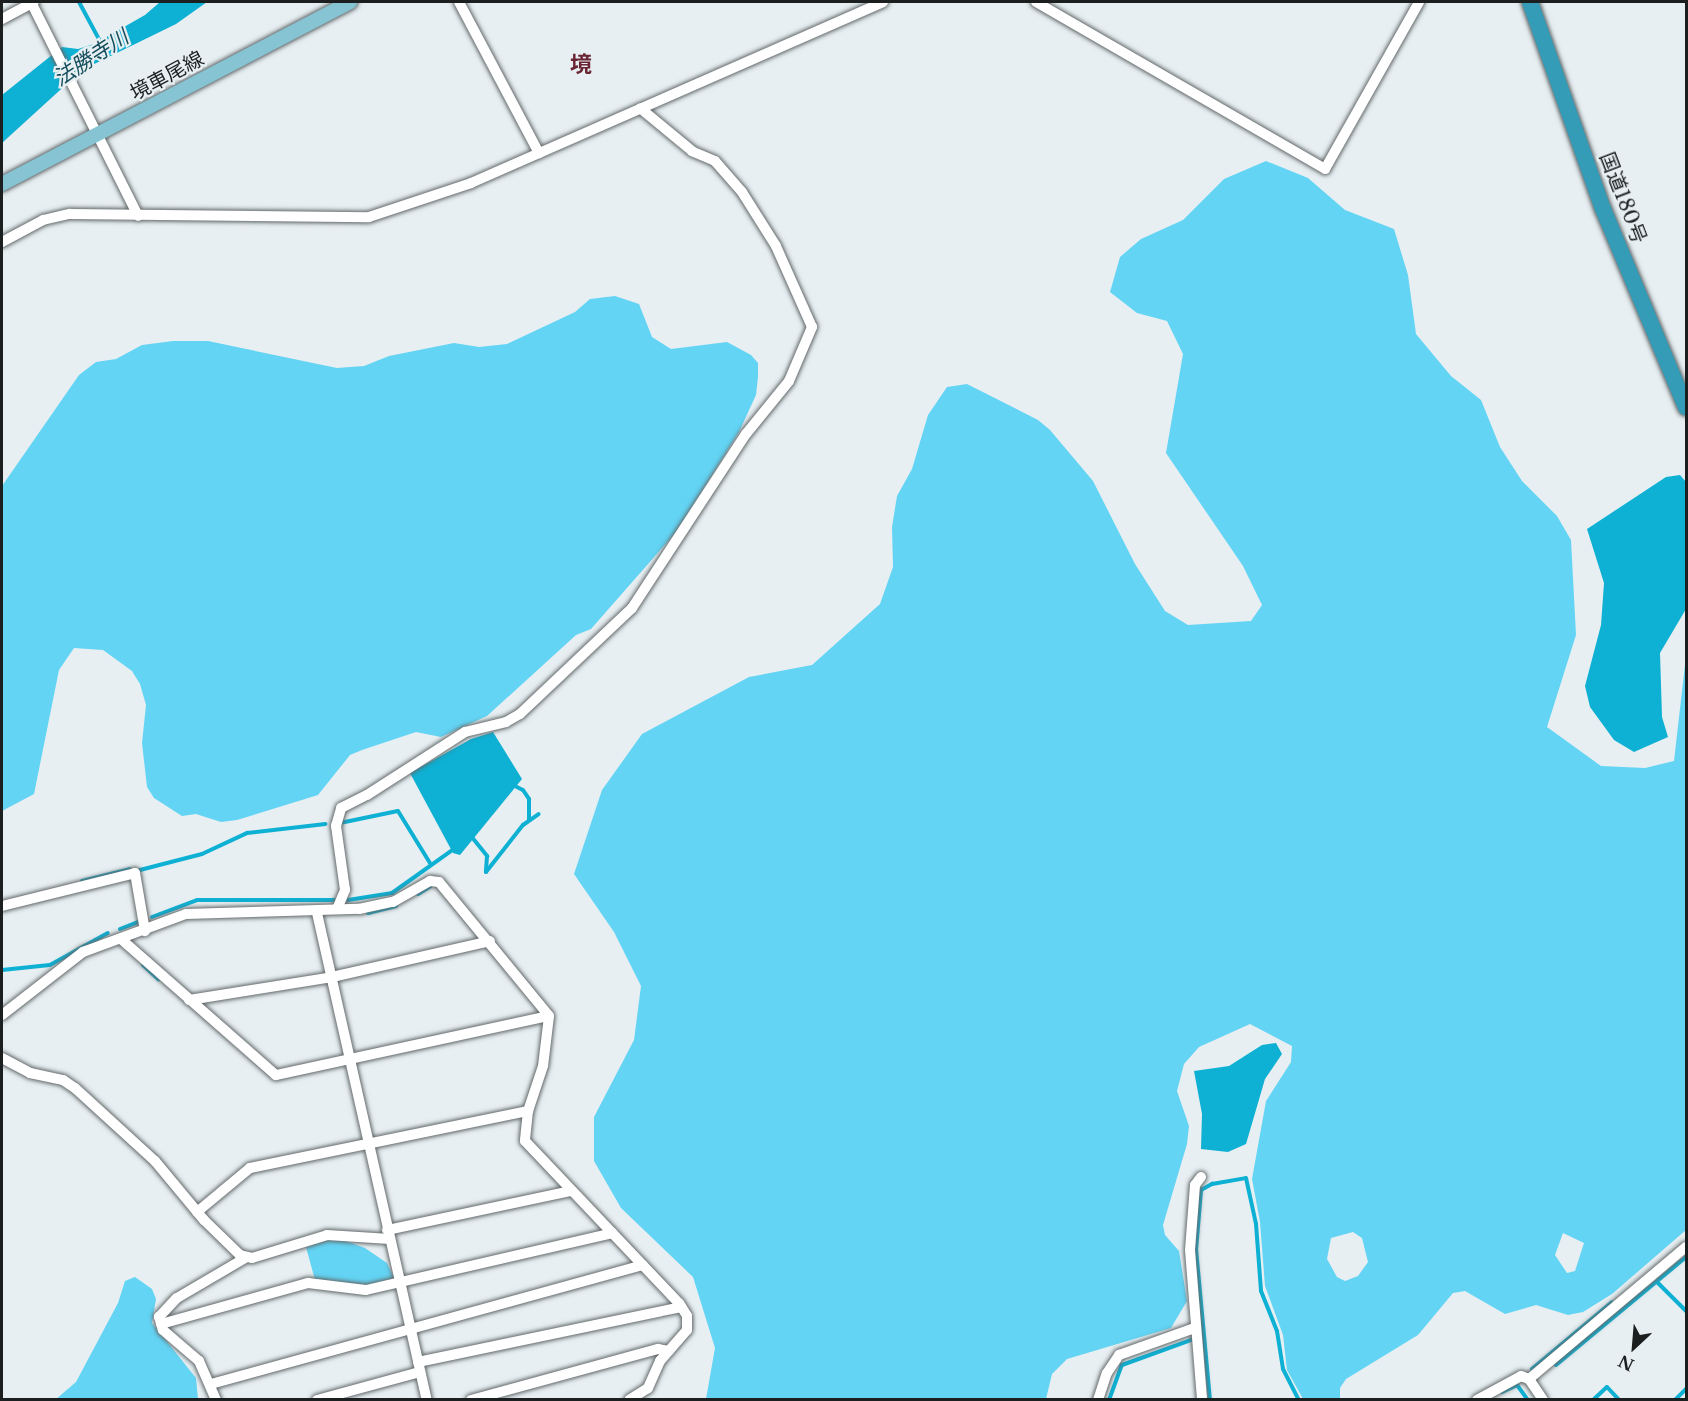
<!DOCTYPE html>
<html>
<head>
<meta charset="utf-8">
<style>
	body { margin:0 }
	#map { position:relative; width:1688px; height:1401px; overflow:hidden; background:#e7eff2; font-family:"Libre Baskerville","Noto Sans JP",serif }
	div>[style] { position:absolute }
	.green>* { inset:0; background:#63d4f4 }
	.water>* { inset:0; background:#0eb0d3 }
	.stream>* { height:4px; margin:-2px; padding:0 2px; transform-origin:2px; border-radius:2px; background:#0eb0d3 }
	.roads { filter:drop-shadow(0 0 2px #63696b) drop-shadow(0 0 2px #63696b) }
	.minor>* { height:10px; margin:-5px; padding:0 5px; transform-origin:5px; border-radius:5px; background:#fff }
	.major>* { height:14px; margin:-7px; padding:0 7px; transform-origin:7px; border-radius:7px; background:#86c4d4 }
	.highway>* { height:16px; margin:-8px; padding:0 8px; transform-origin:8px; border-radius:8px; background:#359cb7 }
	span { translate:-50% -50%; white-space:nowrap; text-align:center; line-height:1.15; -webkit-text-stroke:4.5px #e7eff2; paint-order:stroke }
	.street-label { font-size:20px; color:#1c1f20 }
	.water-label { font-size:21px; color:#164f5d; font-style:italic }
	.quarter-label { font-size:22px; color:#6a2535; font-weight:700 }
	.frame { position:absolute; inset:0; border:3px solid #1c1f20; pointer-events:none }
	.north { position:absolute; left:1604px; top:1317px; width:60px; height:60px; -webkit-text-stroke:4px #e7eff2; paint-order:stroke; rotate:206deg; font-size:16px; font-weight:700; line-height:24px; text-align:center; color:#1c1f20 }
	.north::after { content:''; display:block; margin:auto; width:21px; height:27px; background:#1c1f20; clip-path:polygon(50% 0,100% 100%,50% 72%,0 100%) }
</style>
</head>
<body>
<div id="map">
	<div class="green">
		<i style="clip-path:polygon(evenodd,1266px 161px,1308px 178px,1345px 210px,1394px 229px,1408px 275px,1416px 334px,1451px 376px,1481px 400px,1500px 447px,1522px 481px,1557px 516px,1571px 540px,1576px 635px,1547px 727px,1601px 766px,1645px 768px,1674px 761px,1686px 656px,1686px 1230px,1612px 1294px,1583px 1312px,1568px 1315px,1536px 1305px,1505px 1314px,1465px 1291px,1453px 1293px,1418px 1335px,1346px 1379px,1340px 1388px,1340px 1399px,1303px 1399px,1287px 1370px,1283px 1335px,1265px 1286px,1260px 1222px,1252px 1179px,1266px 1101px,1291px 1062px,1292px 1046px,1250px 1024px,1199px 1047px,1184px 1064px,1177px 1091px,1189px 1126px,1187px 1144px,1163px 1225px,1165px 1235px,1179px 1251px,1187px 1301px,1171px 1328px,1067px 1359px,1052px 1374px,1046px 1399px,706px 1399px,715px 1348px,693px 1277px,621px 1208px,594px 1161px,594px 1117px,634px 1040px,641px 986px,614px 932px,574px 874px,602px 790px,642px 734px,749px 677px,812px 665px,880px 604px,893px 567px,892px 527px,897px 496px,912px 469px,928px 415px,947px 387px,967px 384px,1038px 420px,1050px 430px,1093px 481px,1135px 564px,1165px 611px,1188px 625px,1251px 621px,1262px 605px,1243px 566px,1166px 453px,1183px 354px,1167px 321px,1137px 313px,1110px 292px,1120px 257px,1141px 239px,1183px 220px,1224px 179px,1266px 161px,1353px 1232px,1362px 1238px,1368px 1262px,1358px 1276px,1345px 1281px,1337px 1277px,1327px 1259px,1331px 1238px,1353px 1232px,1266px 161px,1563px 1233px,1584px 1243px,1575px 1271px,1567px 1273px,1555px 1255px,1563px 1233px)"></i>
		<i style="clip-path:polygon(615px 296px,639px 304px,652px 337px,671px 349px,727px 342px,751px 355px,758px 363px,758px 377px,756px 395px,739px 432px,677px 531px,591px 629px,576px 635px,487px 716px,441px 737px,416px 732px,362px 750px,350px 755px,318px 795px,237px 820px,221px 822px,196px 814px,182px 816px,154px 798px,147px 787px,142px 743px,146px 705px,140px 684px,132px 671px,103px 650px,74px 648px,59px 670px,34px 794px,2px 811px,2px 486px,79px 375px,96px 362px,116px 359px,142px 345px,173px 341px,208px 341px,337px 368px,364px 366px,389px 356px,454px 343px,479px 347px,507px 344px,575px 312px,590px 299px)"></i>
		<i style="clip-path:polygon(329px 1240px,346px 1241px,365px 1248px,387px 1263px,394px 1278px,365px 1287px,315px 1280px,306px 1247px)"></i>
		<i style="clip-path:polygon(135px 1277px,152px 1289px,156px 1299px,152px 1323px,196px 1378px,198px 1399px,55px 1400px,76px 1382px,118px 1303px,125px 1281px)"></i>
	</div>
	<div class="water">
		<i style="clip-path:polygon(160px 2px,207px 2px,176px 24px,82px 70px,2px 143px,2px 95px,62px 47px,78px 49px,94px 44px,145px 15px)"></i>
		<i style="clip-path:polygon(1680px 475px,1686px 482px,1686px 609px,1660px 653px,1662px 717px,1668px 737px,1634px 752px,1614px 740px,1590px 707px,1585px 686px,1601px 625px,1604px 583px,1587px 529px,1666px 477px)"></i>
		<i style="clip-path:polygon(493px 732px,522px 779px,460px 855px,453px 853px,410px 773px,471px 739px)"></i>
		<i style="clip-path:polygon(1276px 1043px,1282px 1054px,1265px 1079px,1246px 1144px,1228px 1152px,1201px 1149px,1202px 1114px,1194px 1071px,1229px 1066px,1262px 1045px)"></i>
	</div>
	<div class="stream">
		<i style="left:79px;top:2px;width:47px;rotate:61.8deg"></i>
		<i style="left:513px;top:785px;width:11px;rotate:27deg"></i>
		<i style="left:523px;top:790px;width:11px;rotate:56deg"></i>
		<i style="left:529px;top:799px;width:21px;rotate:90deg"></i>
		<i style="left:340px;top:823px;width:59px;rotate:-11.7deg"></i>
		<i style="left:398px;top:811px;width:61px;rotate:58.4deg"></i>
		<i style="left:471px;top:836px;width:26px;rotate:51deg"></i>
		<i style="left:487px;top:856px;width:16px;rotate:94deg"></i>
		<i style="left:486px;top:872px;width:60px;rotate:-51.8deg"></i>
		<i style="left:523px;top:825px;width:19px;rotate:-35deg"></i>
		<i style="left:140px;top:870px;width:64px;rotate:-14.5deg"></i>
		<i style="left:202px;top:854px;width:50px;rotate:-25deg"></i>
		<i style="left:247px;top:833px;width:79px;rotate:-6.6deg"></i>
		<i style="left:82px;top:881px;width:49px;rotate:-14deg"></i>
		<i style="left:418px;top:894px;width:15px;rotate:-32deg"></i>
		<i style="left:348px;top:900px;width:45px;rotate:-9deg"></i>
		<i style="left:392px;top:893px;width:77px;rotate:-35.5deg"></i>
		<i style="left:368px;top:913px;width:29px;rotate:-14deg"></i>
		<i style="left:152px;top:917px;width:48px;rotate:-20.7deg"></i>
		<i style="left:197px;top:900px;width:137px"></i>
		<i style="left:120px;top:929px;width:19px;rotate:-21deg"></i>
		<i style="left:143px;top:965px;width:21px;rotate:43deg"></i>
		<i style="left:2px;top:970px;width:48px;rotate:-5.9deg"></i>
		<i style="left:50px;top:965px;width:66px;rotate:-28.9deg"></i>
		<i style="left:1246px;top:1178px;width:47px;rotate:77.7deg"></i>
		<i style="left:1256px;top:1224px;width:67px;rotate:85.7deg"></i>
		<i style="left:1261px;top:1291px;width:43px;rotate:68.2deg"></i>
		<i style="left:1277px;top:1331px;width:38px;rotate:81deg"></i>
		<i style="left:1283px;top:1369px;width:35px;rotate:63deg"></i>
		<i style="left:1658px;top:1283px;width:40px;rotate:45deg"></i>
		<i style="left:1556px;top:1365px;width:169px;rotate:-39.7deg"></i>
		<i style="left:1532px;top:1369px;width:104px;rotate:-39.9deg"></i>
		<i style="left:1502px;top:1392px;width:17px;rotate:-25deg"></i>
		<i style="left:1517px;top:1385px;width:19px;rotate:54deg"></i>
		<i style="left:1109px;top:1400px;width:37px;rotate:-70deg"></i>
		<i style="left:1122px;top:1365px;width:73px;rotate:-19.9deg"></i>
		<i style="left:1210px;top:1400px;width:151px;rotate:-95.3deg"></i>
		<i style="left:1196px;top:1250px;width:60px;rotate:-85.2deg"></i>
		<i style="left:1201px;top:1190px;width:13px;rotate:-29deg"></i>
		<i style="left:1212px;top:1184px;width:34px;rotate:-10deg"></i>
		<i style="left:1593px;top:1400px;width:19px;rotate:-43deg"></i>
		<i style="left:1607px;top:1387px;width:18px;rotate:47deg"></i>
		<i style="left:1675px;top:1400px;width:16px;rotate:-45deg"></i>
	</div>
	<div class="roads">
		<div class="minor">
			<i style="left:31px;top:2px;width:239px;rotate:63.4deg"></i>
			<i style="left:459px;top:2px;width:171px;rotate:62.1deg"></i>
			<i style="left:1036px;top:2px;width:334px;rotate:30deg"></i>
			<i style="left:1325px;top:169px;width:192px;rotate:-60.6deg"></i>
			<i style="left:2px;top:19px;width:36px;rotate:-28deg"></i>
			<i style="left:2px;top:242px;width:47px;rotate:-28.2deg"></i>
			<i style="left:43px;top:220px;width:28px;rotate:-13deg"></i>
			<i style="left:70px;top:214px;width:299px;rotate:0.6deg"></i>
			<i style="left:369px;top:217px;width:108px;rotate:-18.4deg"></i>
			<i style="left:471px;top:183px;width:450px;rotate:-23.7deg"></i>
			<i style="left:2px;top:906px;width:137px;rotate:-13.9deg"></i>
			<i style="left:135px;top:873px;width:59px;rotate:80.2deg"></i>
			<i style="left:337px;top:909px;width:21px;rotate:-67deg"></i>
			<i style="left:345px;top:890px;width:65px;rotate:-98deg"></i>
			<i style="left:336px;top:826px;width:19px;rotate:-74deg"></i>
			<i style="left:341px;top:808px;width:29px;rotate:-27deg"></i>
			<i style="left:367px;top:795px;width:117px;rotate:-32.7deg"></i>
			<i style="left:465px;top:732px;width:42px;rotate:-13.7deg"></i>
			<i style="left:506px;top:722px;width:16px;rotate:-30deg"></i>
			<i style="left:520px;top:714px;width:154px;rotate:-43.4deg"></i>
			<i style="left:632px;top:608px;width:208px;rotate:-56.8deg"></i>
			<i style="left:746px;top:434px;width:68px;rotate:-50.9deg"></i>
			<i style="left:789px;top:381px;width:59px;rotate:-66.9deg"></i>
			<i style="left:812px;top:327px;width:89px;rotate:-114deg"></i>
			<i style="left:776px;top:246px;width:64px;rotate:-122.2deg"></i>
			<i style="left:742px;top:192px;width:41px;rotate:-131.1deg"></i>
			<i style="left:715px;top:161px;width:25px;rotate:-157deg"></i>
			<i style="left:692px;top:151px;width:67px;rotate:-140.4deg"></i>
			<i style="left:317px;top:913px;width:499px;rotate:77.3deg"></i>
			<i style="left:121px;top:939px;width:206px;rotate:41.3deg"></i>
			<i style="left:276px;top:1075px;width:279px;rotate:-12.2deg"></i>
			<i style="left:189px;top:1000px;width:145px;rotate:-9.1deg"></i>
			<i style="left:332px;top:977px;width:162px;rotate:-12.8deg"></i>
			<i style="left:2px;top:1015px;width:103px;rotate:-37.9deg"></i>
			<i style="left:83px;top:952px;width:110px;rotate:-20.3deg"></i>
			<i style="left:186px;top:914px;width:173px;rotate:-1.7deg"></i>
			<i style="left:359px;top:909px;width:35px;rotate:-12deg"></i>
			<i style="left:393px;top:902px;width:43px;rotate:-29.6deg"></i>
			<i style="left:430px;top:881px;width:9px;rotate:6deg"></i>
			<i style="left:439px;top:882px;width:173px;rotate:50.6deg"></i>
			<i style="left:549px;top:1016px;width:50px;rotate:96.8deg"></i>
			<i style="left:543px;top:1066px;width:47px;rotate:108.4deg"></i>
			<i style="left:528px;top:1111px;width:30px;rotate:96deg"></i>
			<i style="left:525px;top:1141px;width:224px;rotate:46.5deg"></i>
			<i style="left:679px;top:1303px;width:15px;rotate:58deg"></i>
			<i style="left:687px;top:1316px;width:14px;rotate:90deg"></i>
			<i style="left:687px;top:1330px;width:41px;rotate:131.1deg"></i>
			<i style="left:660px;top:1361px;width:30px;rotate:114deg"></i>
			<i style="left:648px;top:1388px;width:22px;rotate:148deg"></i>
			<i style="left:2px;top:1058px;width:32px;rotate:28deg"></i>
			<i style="left:30px;top:1073px;width:34px;rotate:12deg"></i>
			<i style="left:63px;top:1080px;width:14px;rotate:34deg"></i>
			<i style="left:75px;top:1088px;width:108px;rotate:42.4deg"></i>
			<i style="left:155px;top:1161px;width:77px;rotate:50.3deg"></i>
			<i style="left:204px;top:1220px;width:50px;rotate:44.2deg"></i>
			<i style="left:240px;top:1255px;width:12px;rotate:14deg"></i>
			<i style="left:252px;top:1258px;width:78px;rotate:-17deg"></i>
			<i style="left:327px;top:1235px;width:63px;rotate:3.6deg"></i>
			<i style="left:1201px;top:1177px;width:10px;rotate:127deg"></i>
			<i style="left:1195px;top:1185px;width:65px;rotate:94.4deg"></i>
			<i style="left:1190px;top:1250px;width:150px;rotate:85.4deg"></i>
			<i style="left:197px;top:1212px;width:69px;rotate:-39.7deg"></i>
			<i style="left:250px;top:1168px;width:284px;rotate:-11.6deg"></i>
			<i style="left:387px;top:1230px;width:187px;rotate:-12deg"></i>
			<i style="left:161px;top:1324px;width:153px;rotate:-15.6deg"></i>
			<i style="left:308px;top:1283px;width:58px;rotate:6.9deg"></i>
			<i style="left:366px;top:1290px;width:253px;rotate:-13deg"></i>
			<i style="left:418px;top:1362px;width:269px;rotate:-11.8deg"></i>
			<i style="left:1529px;top:1379px;width:205px;rotate:-40.1deg"></i>
			<i style="left:211px;top:1384px;width:448px;rotate:-15.4deg"></i>
			<i style="left:216px;top:1400px;width:43px;rotate:-113.6deg"></i>
			<i style="left:199px;top:1361px;width:48px;rotate:-139.3deg"></i>
			<i style="left:163px;top:1330px;width:14px;rotate:-107deg"></i>
			<i style="left:159px;top:1317px;width:26px;rotate:-47deg"></i>
			<i style="left:177px;top:1298px;width:81px;rotate:-30.4deg"></i>
			<i style="left:317px;top:1400px;width:107px;rotate:-15.2deg"></i>
			<i style="left:471px;top:1400px;width:194px;rotate:-15.3deg"></i>
			<i style="left:658px;top:1349px;width:11px;rotate:10deg"></i>
			<i style="left:1098px;top:1400px;width:28px;rotate:-72deg"></i>
			<i style="left:1107px;top:1373px;width:22px;rotate:-56deg"></i>
			<i style="left:1119px;top:1355px;width:81px;rotate:-19.6deg"></i>
			<i style="left:1477px;top:1400px;width:50px;rotate:-28.6deg"></i>
			<i style="left:1521px;top:1376px;width:9px;rotate:21deg"></i>
			<i style="left:1529px;top:1379px;width:25px;rotate:56deg"></i>
		</div>
		<div class="major">
			<i style="left:2px;top:184px;width:393px;rotate:-27.6deg"></i>
		</div>
		<div class="highway">
			<i style="left:1530px;top:2px;width:219px;rotate:70.6deg"></i>
			<i style="left:1603px;top:209px;width:215px;rotate:67.3deg"></i>
		</div>
	</div>
	<div class="street-label">
		<span style="left:167px;top:76px;rotate:-28deg">境車尾線</span>
		<span style="left:1623px;top:198px;rotate:69deg">国道180号</span>
	</div>
	<div class="water-label">
		<span style="left:91px;top:58px;rotate:-33deg">法勝寺川</span>
	</div>
	<div class="quarter-label">
		<span style="left:581px;top:65px">境</span>
	</div>
	<div class="frame"></div>
	<div class="north">N</div>
</div>
</body>
</html>
